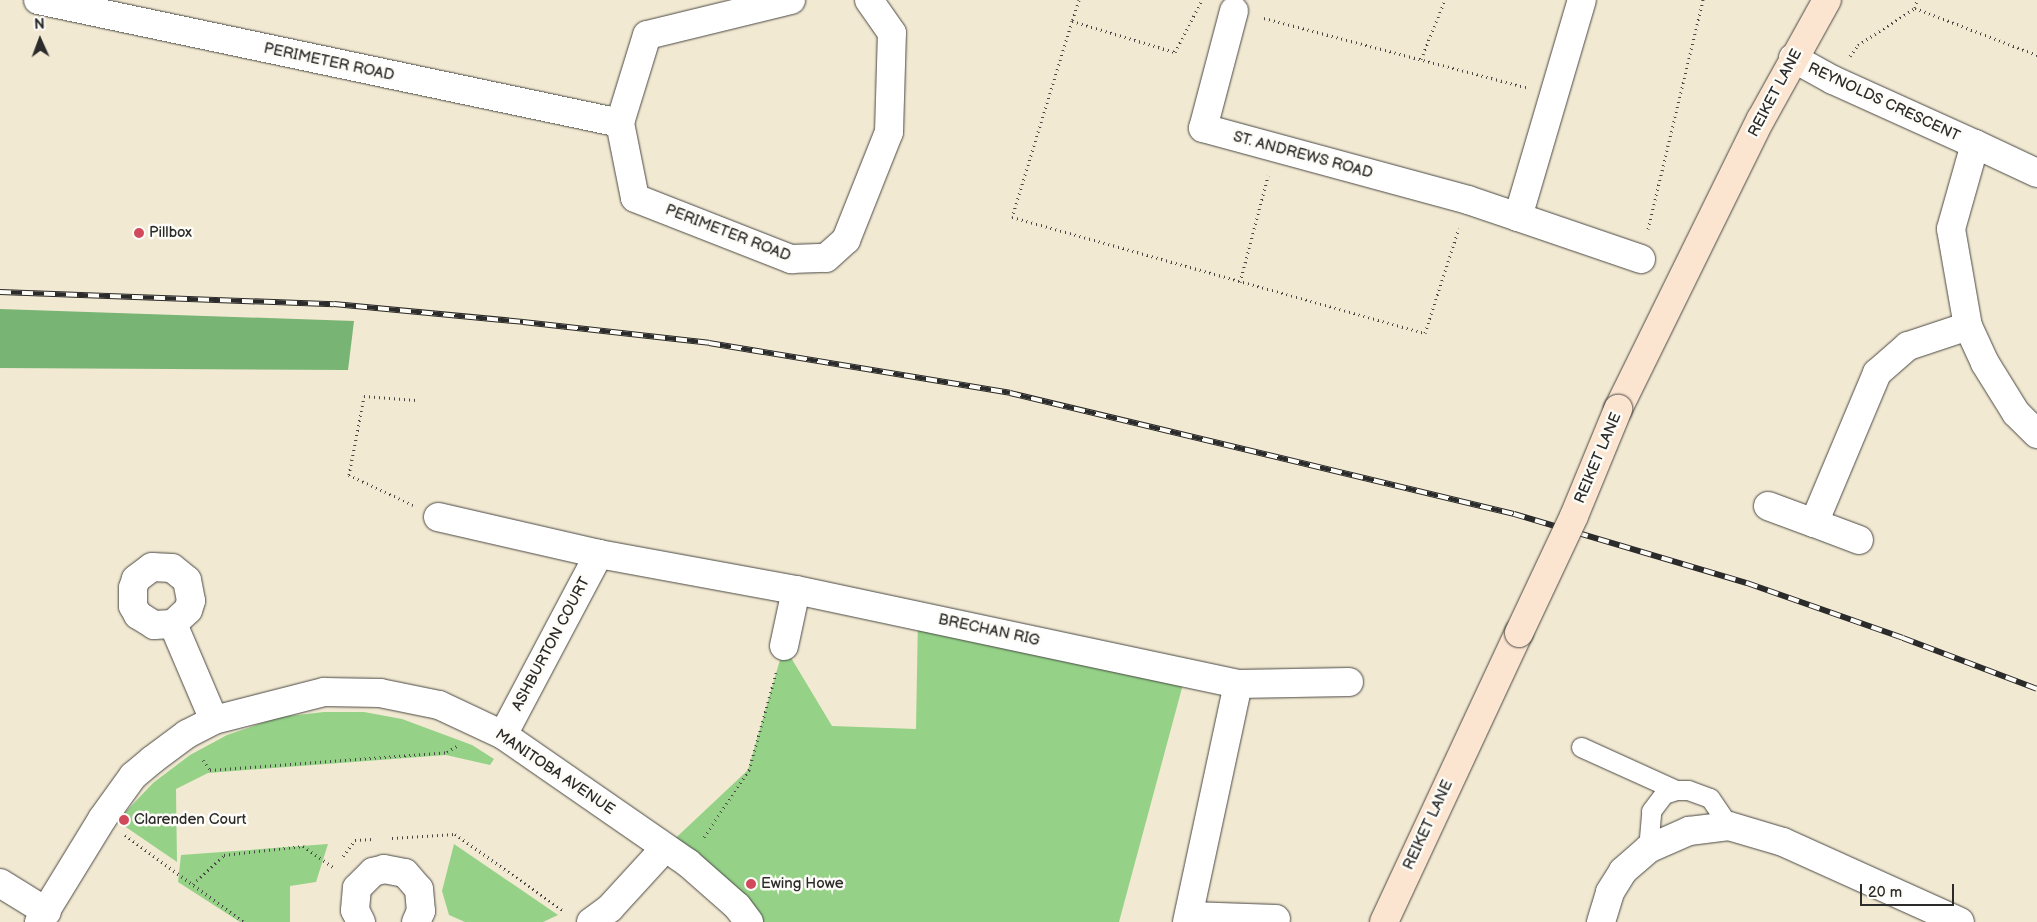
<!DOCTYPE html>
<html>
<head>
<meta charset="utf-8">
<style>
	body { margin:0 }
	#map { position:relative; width:2037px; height:922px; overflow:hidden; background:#f2e9d2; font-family:"Balsamiq Sans",sans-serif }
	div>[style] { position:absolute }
	.green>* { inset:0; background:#95d288 }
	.forest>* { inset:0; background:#78b474 }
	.path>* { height:3px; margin-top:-1.5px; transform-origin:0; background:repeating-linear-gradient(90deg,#494844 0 1px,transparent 0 5px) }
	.roads { filter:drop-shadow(0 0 1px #494844) drop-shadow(0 0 1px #494844) }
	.lane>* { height:19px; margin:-9.5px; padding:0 9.5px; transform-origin:9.5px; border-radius:9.5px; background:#fff }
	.street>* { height:28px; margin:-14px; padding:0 14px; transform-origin:14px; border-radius:14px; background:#fff }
	.secondary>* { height:28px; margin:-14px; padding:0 14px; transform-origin:14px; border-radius:14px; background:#fce5d0 }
	.rail>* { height:5.5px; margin-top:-2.75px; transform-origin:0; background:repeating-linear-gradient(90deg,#fdfcf7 0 11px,#2b2b2b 0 22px); box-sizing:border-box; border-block:1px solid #2b2b2b }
	.bridges { filter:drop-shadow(0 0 1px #494844) drop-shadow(0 0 1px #494844) }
	.secondary-bridge>* { height:28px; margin:-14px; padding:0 14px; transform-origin:14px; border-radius:14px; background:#fce5d0 }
	.dots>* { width:14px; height:14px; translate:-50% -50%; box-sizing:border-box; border:2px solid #fdfcf7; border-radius:50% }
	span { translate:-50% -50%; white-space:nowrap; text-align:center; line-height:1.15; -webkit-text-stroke:5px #fdfcf7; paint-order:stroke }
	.street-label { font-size:15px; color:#2b2b2b }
	.poi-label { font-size:15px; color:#2b2b2b }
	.left { translate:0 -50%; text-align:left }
	.north { position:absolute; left:15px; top:15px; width:50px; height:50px; -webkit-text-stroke:4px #fdfcf7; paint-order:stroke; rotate:358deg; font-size:14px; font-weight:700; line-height:20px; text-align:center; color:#2b2b2b }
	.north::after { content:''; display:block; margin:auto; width:18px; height:22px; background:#2b2b2b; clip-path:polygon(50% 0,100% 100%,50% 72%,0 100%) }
	.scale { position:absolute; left:1860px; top:884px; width:94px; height:22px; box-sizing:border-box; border:2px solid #2b2b2b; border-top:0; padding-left:6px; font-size:15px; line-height:18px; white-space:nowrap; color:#2b2b2b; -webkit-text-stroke:4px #fdfcf7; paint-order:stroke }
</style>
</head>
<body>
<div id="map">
	<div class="green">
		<i style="clip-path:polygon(918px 614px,1186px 673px,1119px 922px,749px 922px,665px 848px,748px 770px,784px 646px,832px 726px,916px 729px)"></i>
		<i style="clip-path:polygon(324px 712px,364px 712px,402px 719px,472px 745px,494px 759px,490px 765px,446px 755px,208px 773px,176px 789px,177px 862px,117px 821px,153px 783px,190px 755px,227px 735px,280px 717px)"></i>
		<i style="clip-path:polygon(328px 844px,316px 882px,290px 886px,290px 922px,240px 922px,178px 882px,181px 855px)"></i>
		<i style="clip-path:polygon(454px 844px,558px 915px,543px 922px,465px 922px,449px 915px,442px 891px)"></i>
	</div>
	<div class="forest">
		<i style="clip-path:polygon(0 309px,354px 321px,348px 370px,0 368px)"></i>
	</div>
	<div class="path">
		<i style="left:1079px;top:0;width:22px;rotate:108deg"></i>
		<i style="left:1072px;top:21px;width:108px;rotate:16.8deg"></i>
		<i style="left:1175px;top:52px;width:59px;rotate:-62.6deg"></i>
		<i style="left:1915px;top:8px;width:131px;rotate:21.1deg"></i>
		<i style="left:1264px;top:18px;width:271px;rotate:14.8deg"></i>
		<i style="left:1072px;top:21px;width:205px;rotate:107deg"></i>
		<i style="left:1012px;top:217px;width:429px;rotate:15.7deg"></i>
		<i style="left:1425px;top:333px;width:110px;rotate:-72.1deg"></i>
		<i style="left:1850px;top:56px;width:14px;rotate:-54deg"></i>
		<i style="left:1858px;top:45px;width:68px;rotate:-33deg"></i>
		<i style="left:1915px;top:8px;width:8px;rotate:-76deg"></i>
		<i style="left:1421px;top:59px;width:64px;rotate:-67.9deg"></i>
		<i style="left:1648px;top:229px;width:236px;rotate:-76.5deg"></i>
		<i style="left:1240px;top:282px;width:110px;rotate:-75.2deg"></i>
		<i style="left:413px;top:505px;width:71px;rotate:-154.9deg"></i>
		<i style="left:349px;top:475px;width:80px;rotate:-79.2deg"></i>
		<i style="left:364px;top:396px;width:52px;rotate:4.4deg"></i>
		<i style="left:203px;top:760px;width:12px;rotate:55deg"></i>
		<i style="left:210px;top:770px;width:238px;rotate:-4.3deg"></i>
		<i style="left:447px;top:752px;width:12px;rotate:-31deg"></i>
		<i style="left:125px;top:835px;width:147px;rotate:36.2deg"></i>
		<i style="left:704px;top:837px;width:81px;rotate:-56.1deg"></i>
		<i style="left:749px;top:770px;width:101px;rotate:-74.4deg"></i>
		<i style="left:392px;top:838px;width:63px;rotate:-3.6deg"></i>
		<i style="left:455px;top:834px;width:133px;rotate:35.2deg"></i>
		<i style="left:343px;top:856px;width:20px;rotate:-53deg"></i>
		<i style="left:355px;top:840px;width:18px;rotate:-3deg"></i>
		<i style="left:193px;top:884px;width:42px;rotate:-43.1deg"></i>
		<i style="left:224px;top:855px;width:80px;rotate:-6.5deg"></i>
		<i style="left:303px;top:846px;width:39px;rotate:35deg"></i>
	</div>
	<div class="roads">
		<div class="lane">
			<i style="left:1581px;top:747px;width:104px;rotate:24.4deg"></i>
			<i style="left:1676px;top:790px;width:12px"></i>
			<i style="left:1688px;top:790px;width:23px;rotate:20deg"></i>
			<i style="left:1710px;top:798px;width:34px;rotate:56deg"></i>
			<i style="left:1648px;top:849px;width:38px;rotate:-85deg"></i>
			<i style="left:1651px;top:811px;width:21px;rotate:-53deg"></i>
			<i style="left:1664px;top:794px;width:13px;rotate:-18deg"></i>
		</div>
		<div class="street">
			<i style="left:38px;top:0;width:595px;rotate:11.93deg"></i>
			<i style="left:791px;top:0;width:148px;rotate:166.3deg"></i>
			<i style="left:647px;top:35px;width:92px;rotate:107.1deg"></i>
			<i style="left:620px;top:123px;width:76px;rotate:78.7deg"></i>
			<i style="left:635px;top:198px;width:168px;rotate:21.4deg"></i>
			<i style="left:791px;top:259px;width:35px;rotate:-2deg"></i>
			<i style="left:826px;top:258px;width:27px;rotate:-42deg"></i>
			<i style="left:846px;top:240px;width:116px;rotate:-68.3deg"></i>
			<i style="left:889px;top:132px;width:99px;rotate:-88.3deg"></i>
			<i style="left:892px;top:33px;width:40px;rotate:-124.9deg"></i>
			<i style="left:1234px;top:11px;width:121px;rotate:104.8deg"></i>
			<i style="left:1203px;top:128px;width:275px;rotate:15.2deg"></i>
			<i style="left:1468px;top:200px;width:53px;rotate:18.8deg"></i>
			<i style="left:1518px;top:217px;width:226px;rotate:-73.6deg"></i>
			<i style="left:1793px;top:58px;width:46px;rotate:28.8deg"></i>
			<i style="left:1833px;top:80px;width:156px;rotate:24.3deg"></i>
			<i style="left:1975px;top:144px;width:88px;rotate:105.8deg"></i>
			<i style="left:1951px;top:229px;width:98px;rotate:80.1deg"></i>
			<i style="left:1968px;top:326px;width:41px;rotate:65.3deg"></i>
			<i style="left:1985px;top:363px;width:59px;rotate:58.2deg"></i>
			<i style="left:2016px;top:413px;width:30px;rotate:45deg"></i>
			<i style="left:1975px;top:144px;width:68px;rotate:25.1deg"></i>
			<i style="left:1518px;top:217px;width:130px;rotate:18.9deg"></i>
			<i style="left:1768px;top:506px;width:49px;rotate:20.3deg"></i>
			<i style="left:1814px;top:523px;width:163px;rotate:-67.2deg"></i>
			<i style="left:1877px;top:373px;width:41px;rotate:-41.1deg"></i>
			<i style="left:1908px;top:346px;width:63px;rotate:-18.4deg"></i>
			<i style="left:438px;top:517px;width:165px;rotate:12.9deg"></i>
			<i style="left:1814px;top:523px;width:48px;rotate:20.7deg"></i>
			<i style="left:173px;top:624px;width:19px;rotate:177deg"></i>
			<i style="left:154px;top:625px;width:19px;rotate:-148deg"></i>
			<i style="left:138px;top:615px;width:10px;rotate:-119deg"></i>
			<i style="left:133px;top:606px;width:18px;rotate:-90deg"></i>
			<i style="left:133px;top:588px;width:9px;rotate:-72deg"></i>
			<i style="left:136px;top:579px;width:20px;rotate:-37deg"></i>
			<i style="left:152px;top:567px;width:20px;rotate:3deg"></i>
			<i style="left:172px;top:568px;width:19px;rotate:39deg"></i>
			<i style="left:187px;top:580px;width:21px;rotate:79deg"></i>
			<i style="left:191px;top:601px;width:9px;rotate:108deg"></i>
			<i style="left:188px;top:610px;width:21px;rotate:137deg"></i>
			<i style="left:173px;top:624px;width:104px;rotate:66.9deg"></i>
			<i style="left:784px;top:646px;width:57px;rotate:-77.9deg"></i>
			<i style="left:796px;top:590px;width:452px;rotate:12deg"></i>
			<i style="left:1238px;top:684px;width:243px;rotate:102.1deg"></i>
			<i style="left:1238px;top:684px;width:111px;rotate:-1deg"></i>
			<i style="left:503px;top:735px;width:205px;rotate:-62.1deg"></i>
			<i style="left:599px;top:554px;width:200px;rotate:10.4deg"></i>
			<i style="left:0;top:883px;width:55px;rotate:31.7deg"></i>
			<i style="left:1190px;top:916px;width:86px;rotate:2deg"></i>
			<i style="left:39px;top:922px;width:121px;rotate:-58.5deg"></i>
			<i style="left:102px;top:819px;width:53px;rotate:-54.2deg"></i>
			<i style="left:133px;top:776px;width:25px;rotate:-40deg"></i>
			<i style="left:152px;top:760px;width:44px;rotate:-36.6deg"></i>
			<i style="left:187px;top:734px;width:30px;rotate:-27deg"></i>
			<i style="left:214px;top:720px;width:114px;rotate:-14.3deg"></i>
			<i style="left:324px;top:692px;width:56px;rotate:1deg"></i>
			<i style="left:380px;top:693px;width:60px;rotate:11.5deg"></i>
			<i style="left:439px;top:705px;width:71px;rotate:25.1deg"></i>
			<i style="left:503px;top:735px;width:225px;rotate:34.7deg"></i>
			<i style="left:688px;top:863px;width:65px;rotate:41.3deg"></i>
			<i style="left:737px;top:906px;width:20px;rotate:53deg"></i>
			<i style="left:361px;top:922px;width:13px;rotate:-117deg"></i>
			<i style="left:355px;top:910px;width:22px;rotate:-85deg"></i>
			<i style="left:357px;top:888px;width:23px;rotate:-45deg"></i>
			<i style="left:373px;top:872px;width:11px;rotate:-15deg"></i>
			<i style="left:384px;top:869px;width:21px;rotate:11deg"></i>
			<i style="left:405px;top:873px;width:21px;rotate:49deg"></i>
			<i style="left:419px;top:889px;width:22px;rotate:85deg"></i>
			<i style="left:421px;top:911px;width:12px;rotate:114deg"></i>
			<i style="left:591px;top:922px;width:24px;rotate:-36deg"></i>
			<i style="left:610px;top:908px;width:81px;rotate:-47.5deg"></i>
			<i style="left:1601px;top:922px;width:31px;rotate:-73deg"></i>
			<i style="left:1610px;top:892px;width:25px;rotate:-58deg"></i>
			<i style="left:1623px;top:871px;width:33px;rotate:-41deg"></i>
			<i style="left:1648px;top:849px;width:45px;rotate:-23.7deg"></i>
			<i style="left:1689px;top:831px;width:40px;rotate:-7.1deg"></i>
			<i style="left:1729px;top:826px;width:56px;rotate:16.5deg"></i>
			<i style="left:1783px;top:842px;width:194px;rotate:24.3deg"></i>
		</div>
		<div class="secondary">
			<i style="left:1618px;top:409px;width:323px;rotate:-63.8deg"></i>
			<i style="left:1761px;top:119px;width:136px;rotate:-61deg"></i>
			<i style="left:1384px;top:922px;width:319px;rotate:-65deg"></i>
		</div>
	</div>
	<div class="rail">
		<i style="left:0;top:292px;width:334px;rotate:2.1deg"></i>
		<i style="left:334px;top:304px;width:190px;rotate:5.4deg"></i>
		<i style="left:523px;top:322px;width:187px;rotate:6.4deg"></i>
		<i style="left:709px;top:343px;width:305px;rotate:9.4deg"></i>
		<i style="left:1010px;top:393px;width:518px;rotate:13.5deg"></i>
		<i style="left:1514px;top:514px;width:243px;rotate:16.5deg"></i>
		<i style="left:1747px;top:583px;width:165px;rotate:19.4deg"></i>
		<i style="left:1903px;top:638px;width:143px;rotate:20.8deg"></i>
	</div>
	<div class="bridges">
		<div class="secondary-bridge">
			<i style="left:1519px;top:633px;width:129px;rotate:-64.8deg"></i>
			<i style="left:1574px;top:516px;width:116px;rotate:-67.6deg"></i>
		</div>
	</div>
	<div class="dots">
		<i style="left:139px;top:233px;background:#d1495b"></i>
		<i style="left:124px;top:820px;background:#d1495b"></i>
		<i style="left:751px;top:884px;background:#d1495b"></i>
	</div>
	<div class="street-label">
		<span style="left:329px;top:62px;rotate:12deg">PERIMETER ROAD</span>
		<span style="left:1775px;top:93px;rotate:-62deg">REIKET LANE</span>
		<span style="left:1884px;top:102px;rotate:25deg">REYNOLDS CRESCENT</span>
		<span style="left:1303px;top:155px;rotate:15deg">ST. ANDREWS ROAD</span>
		<span style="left:728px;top:233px;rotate:21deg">PERIMETER ROAD</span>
		<span style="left:1598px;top:458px;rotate:-67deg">REIKET LANE</span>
		<span style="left:989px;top:630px;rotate:12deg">BRECHAN RIG</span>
		<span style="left:551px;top:644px;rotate:-62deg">ASHBURTON COURT</span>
		<span style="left:555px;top:772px;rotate:34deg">MANITOBA AVENUE</span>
		<span style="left:1428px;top:825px;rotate:-65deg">REIKET LANE</span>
	</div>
	<div class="poi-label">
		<span class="left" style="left:149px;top:233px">Pillbox</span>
		<span class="left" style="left:134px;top:820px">Clarenden Court</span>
		<span class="left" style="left:761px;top:884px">Ewing Howe</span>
	</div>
	<div class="north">N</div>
	<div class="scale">20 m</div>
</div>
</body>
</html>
